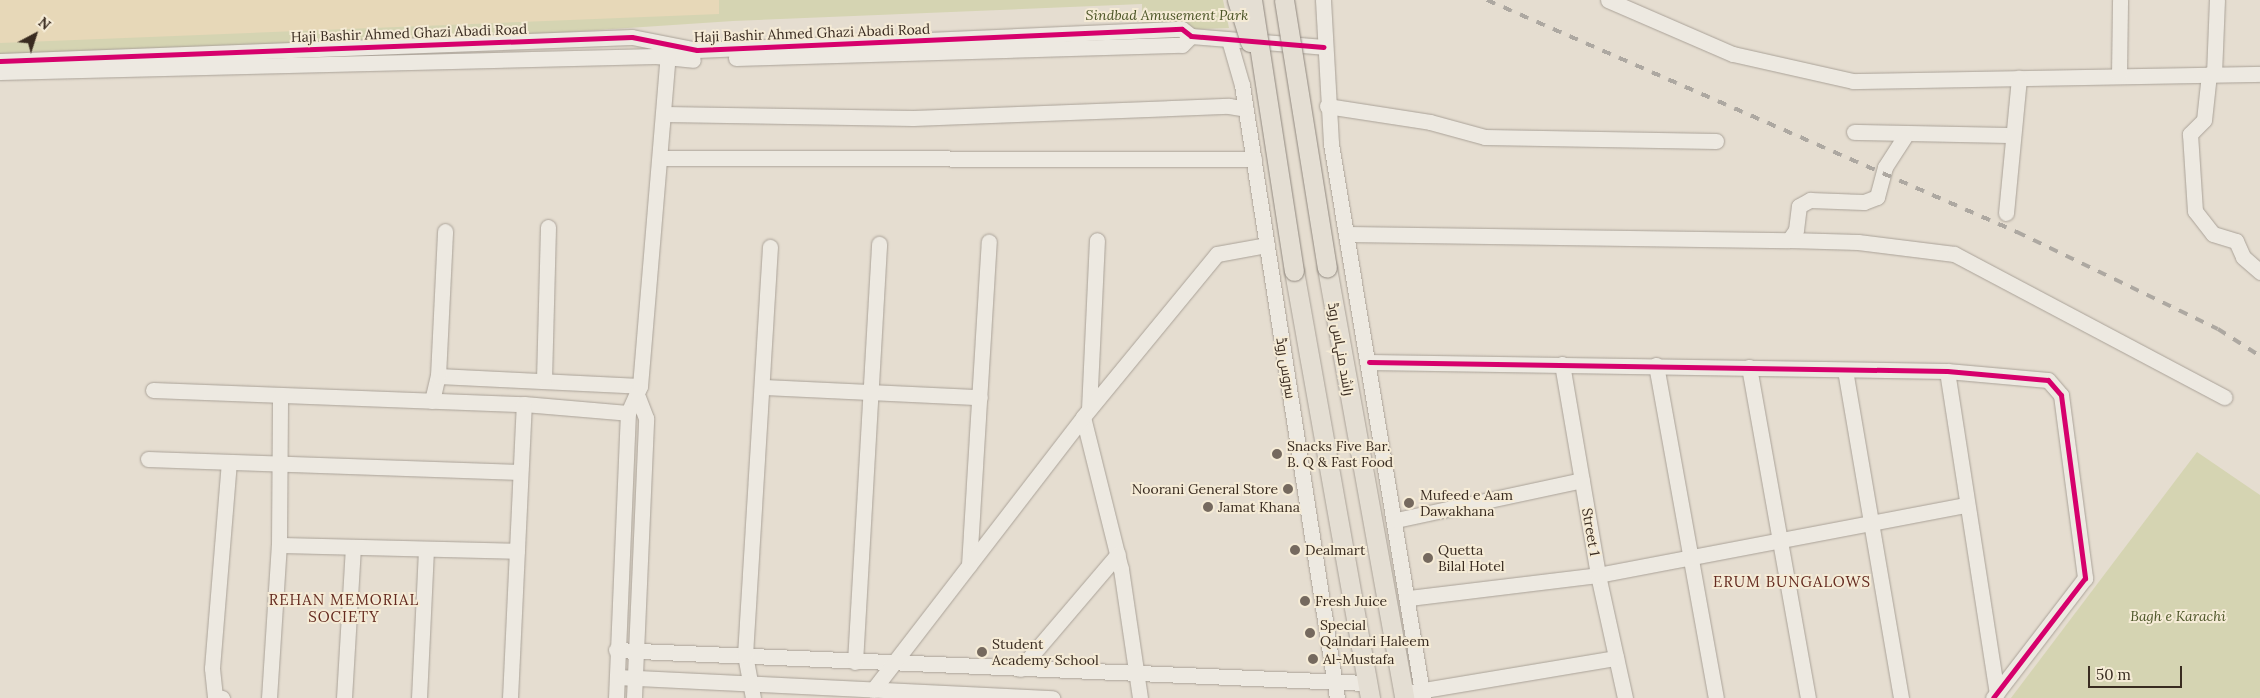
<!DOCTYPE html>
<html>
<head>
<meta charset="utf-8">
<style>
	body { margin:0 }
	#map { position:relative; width:2260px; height:698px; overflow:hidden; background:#e5ddd0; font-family:Lora,Cairo,serif }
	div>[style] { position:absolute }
	.green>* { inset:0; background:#d5d4b2 }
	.sand>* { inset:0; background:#e7d8b8 }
	.roads { filter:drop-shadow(0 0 1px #aaa298) drop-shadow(0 0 1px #aaa298) }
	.minor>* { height:15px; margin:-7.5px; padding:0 7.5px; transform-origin:7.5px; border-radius:7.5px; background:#ede9e1 }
	.major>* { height:19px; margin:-9.5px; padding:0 9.5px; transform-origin:9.5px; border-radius:9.5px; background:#e4ded3 }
	.rail>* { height:4px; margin-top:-2px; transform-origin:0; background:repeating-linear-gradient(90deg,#ada8a1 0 9px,transparent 0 18px) }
	.bridges { filter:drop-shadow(0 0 1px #90887f) drop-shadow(0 0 1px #90887f) }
	.major-bridge>* { height:19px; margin:-9.5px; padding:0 9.5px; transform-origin:9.5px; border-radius:9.5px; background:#e4ded3 }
	.cycleway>* { height:5px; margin:-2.5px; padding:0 2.5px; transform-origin:2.5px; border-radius:2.5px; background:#d6006c }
	.dots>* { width:14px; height:14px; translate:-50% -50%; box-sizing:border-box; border:2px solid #f5ebd6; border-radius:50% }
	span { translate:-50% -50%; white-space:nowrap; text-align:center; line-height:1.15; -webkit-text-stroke:4px #f5ebd6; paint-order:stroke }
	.park-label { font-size:14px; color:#4c5527; font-style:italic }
	.street-label { font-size:14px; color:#392b20 }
	.poi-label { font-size:14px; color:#392b20 }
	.left { translate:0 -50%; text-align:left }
	.right { translate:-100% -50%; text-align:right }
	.neighbourhood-label { font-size:15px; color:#652b20; letter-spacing:1px }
	.north { position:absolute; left:10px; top:10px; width:50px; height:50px; -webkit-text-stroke:4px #f5ebd6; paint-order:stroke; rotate:40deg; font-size:14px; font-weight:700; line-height:20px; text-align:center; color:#392b20 }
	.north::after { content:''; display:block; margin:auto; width:18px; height:22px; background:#392b20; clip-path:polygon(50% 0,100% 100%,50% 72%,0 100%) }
	.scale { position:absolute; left:2088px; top:666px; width:94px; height:22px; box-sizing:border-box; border:2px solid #392b20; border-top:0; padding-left:6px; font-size:15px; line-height:18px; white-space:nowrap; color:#392b20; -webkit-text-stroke:4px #f5ebd6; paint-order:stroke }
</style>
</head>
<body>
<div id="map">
	<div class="green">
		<i style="clip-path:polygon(0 0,1223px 0,1229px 28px,1142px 31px,1142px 4px,733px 21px,0 70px)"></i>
		<i style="clip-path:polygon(2197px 452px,2260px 495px,2260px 698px,2011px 698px)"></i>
	</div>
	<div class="sand">
		<i style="clip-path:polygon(0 0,719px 0,719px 14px,0 43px)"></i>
	</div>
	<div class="roads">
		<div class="minor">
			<i style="left:1323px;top:0;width:144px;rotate:86.8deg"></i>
			<i style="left:1331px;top:144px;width:562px;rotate:80.57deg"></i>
			<i style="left:1608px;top:0;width:136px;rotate:23.4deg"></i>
			<i style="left:1733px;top:54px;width:123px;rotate:12.7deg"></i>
			<i style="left:1853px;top:81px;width:407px;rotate:-1deg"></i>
			<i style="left:1229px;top:40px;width:47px;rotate:73.9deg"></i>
			<i style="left:1242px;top:85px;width:620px;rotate:81.19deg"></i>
			<i style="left:736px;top:58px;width:446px;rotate:-1.7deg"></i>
			<i style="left:1182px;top:45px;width:13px;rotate:-45deg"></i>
			<i style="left:0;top:61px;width:632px;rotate:-2.17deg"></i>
			<i style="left:632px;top:37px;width:66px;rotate:11.3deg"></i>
			<i style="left:697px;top:50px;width:485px;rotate:-2.5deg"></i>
			<i style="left:1182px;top:29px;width:11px;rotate:38deg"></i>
			<i style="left:1191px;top:36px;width:133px;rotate:4.7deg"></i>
			<i style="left:0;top:72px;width:656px;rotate:-1.4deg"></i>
			<i style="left:656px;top:56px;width:37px;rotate:6deg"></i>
			<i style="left:2209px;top:74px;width:46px;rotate:96.2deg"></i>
			<i style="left:2204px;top:120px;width:20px;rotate:135deg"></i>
			<i style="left:2190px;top:134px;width:77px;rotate:86.3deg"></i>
			<i style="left:2195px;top:211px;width:29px;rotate:52deg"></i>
			<i style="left:2213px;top:234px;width:24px;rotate:17deg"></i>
			<i style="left:2236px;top:241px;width:17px;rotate:66deg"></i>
			<i style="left:2243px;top:257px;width:23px;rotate:41deg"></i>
			<i style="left:2214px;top:74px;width:74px;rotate:-87.7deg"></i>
			<i style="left:2119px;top:75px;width:75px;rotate:-89.2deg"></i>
			<i style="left:1327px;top:106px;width:104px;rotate:8.8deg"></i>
			<i style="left:1430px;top:122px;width:57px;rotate:15.3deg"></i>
			<i style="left:1485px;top:137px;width:231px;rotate:1deg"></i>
			<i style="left:664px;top:114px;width:249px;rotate:0.9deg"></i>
			<i style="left:913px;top:118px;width:316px;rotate:-2.2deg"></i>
			<i style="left:1229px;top:106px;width:17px;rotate:10deg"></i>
			<i style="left:1854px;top:132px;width:159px;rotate:1.1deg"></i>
			<i style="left:661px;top:158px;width:593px;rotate:0.1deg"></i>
			<i style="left:2006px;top:213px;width:136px;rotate:-84.5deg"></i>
			<i style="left:1347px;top:234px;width:442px;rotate:0.8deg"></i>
			<i style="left:1789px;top:240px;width:12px;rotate:-55deg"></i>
			<i style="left:1796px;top:230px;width:24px;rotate:-83deg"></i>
			<i style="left:1799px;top:206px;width:13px;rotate:-29deg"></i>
			<i style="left:1810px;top:200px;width:54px;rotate:2.1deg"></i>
			<i style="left:1864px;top:202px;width:14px;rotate:-21deg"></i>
			<i style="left:1877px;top:197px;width:31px;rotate:-75deg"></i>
			<i style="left:1885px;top:167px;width:40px;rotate:-57.1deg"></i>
			<i style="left:1789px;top:240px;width:69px;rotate:1.7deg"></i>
			<i style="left:1858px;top:242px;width:97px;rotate:7.1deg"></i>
			<i style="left:1954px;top:254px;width:306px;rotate:27.9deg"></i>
			<i style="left:1369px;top:362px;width:578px;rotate:0.89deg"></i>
			<i style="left:1947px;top:371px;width:101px;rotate:5.1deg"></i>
			<i style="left:2048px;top:380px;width:20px;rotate:49deg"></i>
			<i style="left:2061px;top:395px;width:185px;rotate:82.5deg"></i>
			<i style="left:2085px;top:578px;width:151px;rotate:127.5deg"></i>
			<i style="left:1562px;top:364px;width:214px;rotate:80.3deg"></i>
			<i style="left:1598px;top:575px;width:126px;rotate:77.6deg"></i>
			<i style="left:1656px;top:365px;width:338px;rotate:79.8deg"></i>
			<i style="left:1749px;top:367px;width:336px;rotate:79.9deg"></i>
			<i style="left:1845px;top:370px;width:333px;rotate:80.3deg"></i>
			<i style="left:1947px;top:371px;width:326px;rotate:81.2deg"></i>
			<i style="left:438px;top:376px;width:202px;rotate:2.8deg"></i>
			<i style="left:544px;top:380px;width:153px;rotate:-88.5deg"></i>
			<i style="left:764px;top:387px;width:216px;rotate:2.7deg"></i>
			<i style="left:153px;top:390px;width:371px;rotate:2.2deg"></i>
			<i style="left:524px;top:404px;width:104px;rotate:4.9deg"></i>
			<i style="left:432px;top:401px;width:26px;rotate:-77deg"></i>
			<i style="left:438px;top:376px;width:145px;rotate:-87.2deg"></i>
			<i style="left:1089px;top:409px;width:169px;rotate:-87.3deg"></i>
			<i style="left:1083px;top:417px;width:157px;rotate:76deg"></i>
			<i style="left:1121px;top:569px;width:130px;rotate:81.6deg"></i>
			<i style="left:148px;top:459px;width:372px;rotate:2deg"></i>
			<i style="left:1396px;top:520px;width:190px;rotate:-12.1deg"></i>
			<i style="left:279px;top:545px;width:238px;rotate:1.4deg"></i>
			<i style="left:969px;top:565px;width:324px;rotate:-86.5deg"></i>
			<i style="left:1409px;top:598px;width:190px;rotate:-6.9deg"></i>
			<i style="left:1598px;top:575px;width:375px;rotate:-10.8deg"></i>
			<i style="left:616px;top:650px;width:752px;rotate:2.52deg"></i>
			<i style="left:855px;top:662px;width:419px;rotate:-86.7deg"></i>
			<i style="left:1020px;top:669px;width:151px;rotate:-49.6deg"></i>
			<i style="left:617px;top:677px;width:436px;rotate:2.8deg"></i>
			<i style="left:873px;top:690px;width:344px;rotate:-52.4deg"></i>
			<i style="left:1083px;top:417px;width:211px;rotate:-50.6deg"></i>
			<i style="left:1217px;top:254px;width:51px;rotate:-10.2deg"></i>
			<i style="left:1412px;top:692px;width:207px;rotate:-9.5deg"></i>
			<i style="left:222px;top:698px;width:7px;rotate:-172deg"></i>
			<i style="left:215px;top:697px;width:29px;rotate:-96deg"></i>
			<i style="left:212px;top:668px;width:206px;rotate:-85.3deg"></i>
			<i style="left:269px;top:698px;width:153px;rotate:-86.3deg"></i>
			<i style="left:279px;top:545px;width:149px;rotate:-89.6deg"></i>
			<i style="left:344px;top:698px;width:151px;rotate:-86.6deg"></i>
			<i style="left:419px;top:698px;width:149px;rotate:-87.3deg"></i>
			<i style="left:510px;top:698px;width:294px;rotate:-87.3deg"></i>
			<i style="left:616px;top:698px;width:285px;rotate:-87.6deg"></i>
			<i style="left:628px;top:413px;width:30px;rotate:-66deg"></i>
			<i style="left:640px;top:386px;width:337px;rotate:-85.2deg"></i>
			<i style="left:634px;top:698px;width:280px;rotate:-87.5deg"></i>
			<i style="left:646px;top:418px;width:22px;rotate:-111deg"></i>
			<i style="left:753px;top:698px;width:44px;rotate:-100.5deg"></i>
			<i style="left:745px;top:655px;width:409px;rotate:-86.5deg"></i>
		</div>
		<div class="major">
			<i style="left:1327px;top:268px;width:437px;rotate:79.8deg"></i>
			<i style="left:1294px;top:271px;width:434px;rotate:79.9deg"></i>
		</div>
	</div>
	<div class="rail">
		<i style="left:1487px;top:0;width:579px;rotate:23.64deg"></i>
		<i style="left:2017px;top:232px;width:223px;rotate:25.8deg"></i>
		<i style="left:2218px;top:329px;width:50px;rotate:32.7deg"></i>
	</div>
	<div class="bridges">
		<div class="major-bridge">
			<i style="left:1237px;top:0;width:44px;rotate:72.8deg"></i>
			<i style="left:1252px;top:0;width:274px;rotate:81.2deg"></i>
			<i style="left:1284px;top:0;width:271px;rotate:80.9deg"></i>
		</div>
	</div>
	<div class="cycleway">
		<i style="left:0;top:61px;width:632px;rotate:-2.17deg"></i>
		<i style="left:632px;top:37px;width:66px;rotate:11.3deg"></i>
		<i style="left:697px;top:50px;width:485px;rotate:-2.5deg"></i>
		<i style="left:1182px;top:29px;width:11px;rotate:38deg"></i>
		<i style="left:1191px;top:36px;width:133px;rotate:4.7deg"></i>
		<i style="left:1369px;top:362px;width:578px;rotate:0.89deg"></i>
		<i style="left:1947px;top:371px;width:101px;rotate:5.1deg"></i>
		<i style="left:2048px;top:380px;width:20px;rotate:49deg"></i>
		<i style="left:2061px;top:395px;width:185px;rotate:82.5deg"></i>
		<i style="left:2085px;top:578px;width:151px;rotate:127.5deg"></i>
	</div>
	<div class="dots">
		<i style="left:1277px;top:454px;background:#75695e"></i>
		<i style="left:1288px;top:489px;background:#75695e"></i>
		<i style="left:1409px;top:503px;background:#75695e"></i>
		<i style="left:1208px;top:507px;background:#75695e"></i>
		<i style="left:1295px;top:550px;background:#75695e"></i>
		<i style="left:1428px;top:558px;background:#75695e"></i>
		<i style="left:1305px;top:601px;background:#75695e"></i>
		<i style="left:1310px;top:633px;background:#75695e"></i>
		<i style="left:982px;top:652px;background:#75695e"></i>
		<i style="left:1313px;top:659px;background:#75695e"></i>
	</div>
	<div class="park-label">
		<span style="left:1167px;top:15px">Sindbad Amusement Park</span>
		<span style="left:2178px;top:616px">Bagh e Karachi</span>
	</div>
	<div class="street-label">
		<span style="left:409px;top:33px;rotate:-2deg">Haji Bashir Ahmed Ghazi Abadi Road</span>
		<span style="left:812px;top:33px;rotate:-2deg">Haji Bashir Ahmed Ghazi Abadi Road</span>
		<span style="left:1341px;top:349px;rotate:80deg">راشد منہاس روڈ</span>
		<span style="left:1286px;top:368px;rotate:81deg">سروس روڈ</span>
		<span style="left:1591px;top:532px;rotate:80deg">Street 1</span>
	</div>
	<div class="poi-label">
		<span class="left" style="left:1287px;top:454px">Snacks Five Bar.<br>B. Q &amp; Fast Food</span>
		<span class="right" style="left:1278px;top:489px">Noorani General Store</span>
		<span class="left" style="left:1420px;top:503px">Mufeed e Aam<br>Dawakhana</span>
		<span class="left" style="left:1218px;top:507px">Jamat Khana</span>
		<span class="left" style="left:1305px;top:550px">Dealmart</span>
		<span class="left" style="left:1438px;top:558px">Quetta<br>Bilal Hotel</span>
		<span class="left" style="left:1315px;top:601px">Fresh Juice</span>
		<span class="left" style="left:1320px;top:633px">Special<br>Qalndari Haleem</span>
		<span class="left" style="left:992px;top:652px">Student<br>Academy School</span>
		<span class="left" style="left:1323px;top:659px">Al-Mustafa</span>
	</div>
	<div class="neighbourhood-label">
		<span style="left:1792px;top:582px">ERUM BUNGALOWS</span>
		<span style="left:344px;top:608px">REHAN MEMORIAL<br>SOCIETY</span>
	</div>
	<div class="north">N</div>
	<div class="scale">50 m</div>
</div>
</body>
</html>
